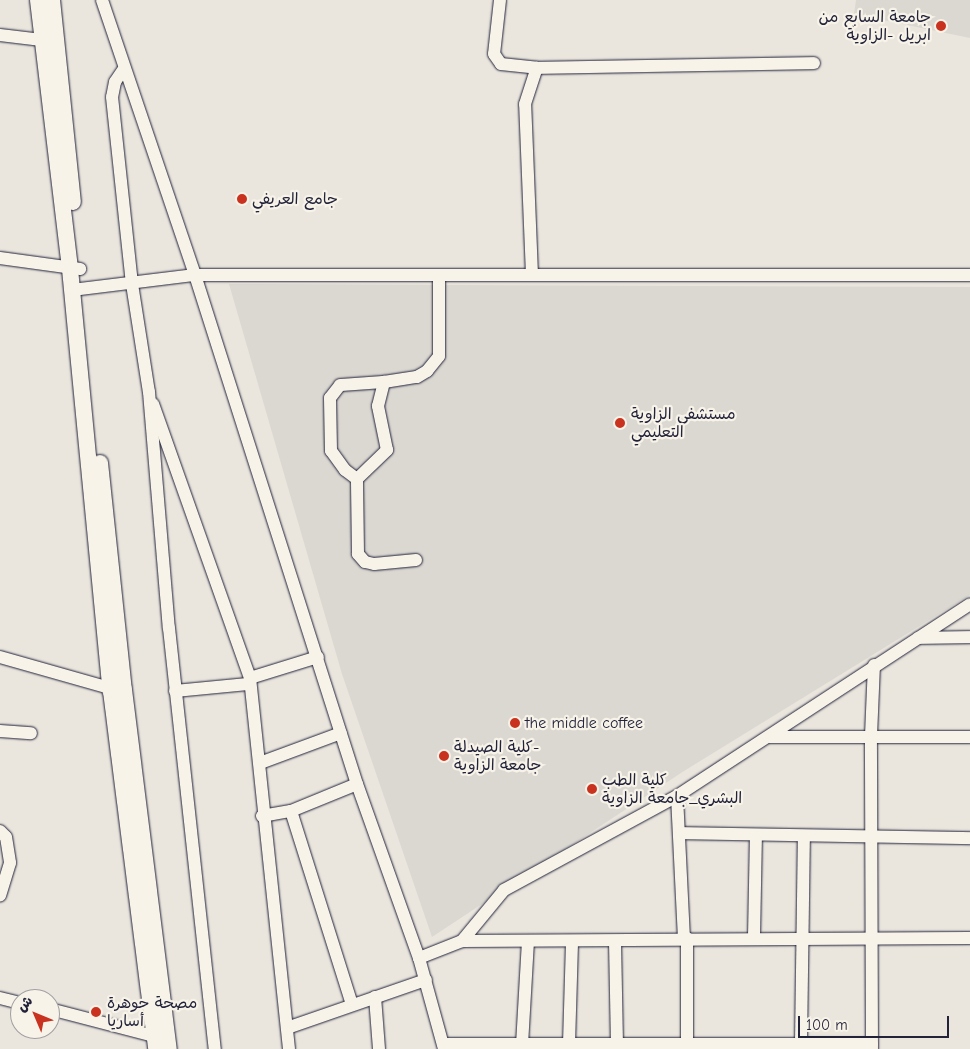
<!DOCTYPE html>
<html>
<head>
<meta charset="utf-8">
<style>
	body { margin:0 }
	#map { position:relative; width:970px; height:1049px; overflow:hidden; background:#eae6de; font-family:"Comic Neue","Playpen Sans Arabic",sans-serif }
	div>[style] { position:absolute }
	.built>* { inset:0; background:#dbd8d2 }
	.roads { filter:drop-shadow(0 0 1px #22223b) drop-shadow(0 0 1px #22223b) }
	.minor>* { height:12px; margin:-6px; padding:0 6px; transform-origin:6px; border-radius:6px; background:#f7f3e8 }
	.major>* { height:16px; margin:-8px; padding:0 8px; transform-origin:8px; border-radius:8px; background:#f7f3e8 }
	.dots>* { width:14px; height:14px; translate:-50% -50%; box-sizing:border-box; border:2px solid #f7f3e8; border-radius:50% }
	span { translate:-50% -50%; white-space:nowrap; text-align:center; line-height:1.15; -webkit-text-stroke:4.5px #f7f3e8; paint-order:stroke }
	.poi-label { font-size:16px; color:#22223b }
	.right { translate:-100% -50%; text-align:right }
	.left { translate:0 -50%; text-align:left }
	.north { position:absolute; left:10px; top:989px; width:50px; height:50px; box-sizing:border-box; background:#f7f3e8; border:1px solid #a29fa3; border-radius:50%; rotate:315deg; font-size:14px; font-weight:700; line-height:20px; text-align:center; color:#22223b }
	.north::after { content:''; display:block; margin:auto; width:18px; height:22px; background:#c8321e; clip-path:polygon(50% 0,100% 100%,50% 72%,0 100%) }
	.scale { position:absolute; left:798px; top:1016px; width:151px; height:22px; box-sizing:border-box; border:2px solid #22223b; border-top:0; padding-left:6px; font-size:15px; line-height:18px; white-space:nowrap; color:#22223b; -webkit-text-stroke:4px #f7f3e8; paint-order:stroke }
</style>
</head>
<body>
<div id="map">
	<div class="built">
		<i style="clip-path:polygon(856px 0,970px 0,970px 38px,854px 14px)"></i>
		<i style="clip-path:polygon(229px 284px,970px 287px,970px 595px,684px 771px,432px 937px,342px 674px)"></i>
	</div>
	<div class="roads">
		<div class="minor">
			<i style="left:102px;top:0;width:290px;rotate:71.3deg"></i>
			<i style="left:195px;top:275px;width:534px;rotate:72.35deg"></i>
			<i style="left:357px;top:784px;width:185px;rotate:70.4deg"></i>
			<i style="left:419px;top:958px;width:94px;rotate:74.6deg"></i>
			<i style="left:500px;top:0;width:54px;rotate:96.3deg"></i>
			<i style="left:494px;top:54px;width:12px;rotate:55deg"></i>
			<i style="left:501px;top:64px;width:36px;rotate:6deg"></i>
			<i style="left:0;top:35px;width:42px;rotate:6.8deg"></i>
			<i style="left:123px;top:70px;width:14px;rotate:124deg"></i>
			<i style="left:115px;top:82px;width:15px;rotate:101deg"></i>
			<i style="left:112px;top:97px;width:188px;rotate:83.9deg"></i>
			<i style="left:132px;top:284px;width:109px;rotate:81.1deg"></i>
			<i style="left:149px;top:392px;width:237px;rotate:85.2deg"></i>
			<i style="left:169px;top:628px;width:424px;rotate:83.8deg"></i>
			<i style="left:0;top:258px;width:81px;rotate:7.8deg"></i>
			<i style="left:532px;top:275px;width:171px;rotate:-92.3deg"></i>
			<i style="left:525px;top:104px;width:38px;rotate:-72deg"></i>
			<i style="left:537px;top:68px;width:277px;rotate:-1deg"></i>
			<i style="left:72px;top:290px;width:124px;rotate:-7deg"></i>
			<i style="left:195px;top:275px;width:775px"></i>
			<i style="left:153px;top:404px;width:291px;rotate:70.5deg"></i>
			<i style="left:250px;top:678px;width:373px;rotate:84deg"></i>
			<i style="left:357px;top:479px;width:15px;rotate:-143deg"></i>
			<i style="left:345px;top:470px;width:24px;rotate:-126deg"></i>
			<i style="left:331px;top:451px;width:53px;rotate:-91.1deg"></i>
			<i style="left:330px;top:398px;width:16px;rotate:-52deg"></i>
			<i style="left:340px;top:385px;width:44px;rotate:-3.9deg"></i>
			<i style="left:416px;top:560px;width:42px;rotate:174.6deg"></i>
			<i style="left:374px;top:564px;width:9px;rotate:-167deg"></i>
			<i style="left:365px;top:562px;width:11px;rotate:-131deg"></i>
			<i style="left:358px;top:554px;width:75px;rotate:-90.8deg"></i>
			<i style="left:357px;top:479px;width:42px;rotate:-44deg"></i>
			<i style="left:387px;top:450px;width:45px;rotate:-101.6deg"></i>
			<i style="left:378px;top:406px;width:25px;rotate:-76deg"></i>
			<i style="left:384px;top:382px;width:33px;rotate:-9deg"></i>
			<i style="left:417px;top:377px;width:12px;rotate:-31deg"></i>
			<i style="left:427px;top:371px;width:19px;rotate:-51deg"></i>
			<i style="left:439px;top:356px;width:81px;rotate:-90deg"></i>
			<i style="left:918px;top:638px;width:52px;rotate:-1.1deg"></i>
			<i style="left:0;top:657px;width:122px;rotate:15.8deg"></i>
			<i style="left:250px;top:678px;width:71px;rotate:-17.2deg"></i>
			<i style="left:175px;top:691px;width:73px;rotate:-5.5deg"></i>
			<i style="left:0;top:731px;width:31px;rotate:4deg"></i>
			<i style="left:768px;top:737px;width:202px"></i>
			<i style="left:260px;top:763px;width:86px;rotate:-20.3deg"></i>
			<i style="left:677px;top:796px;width:143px;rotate:87.2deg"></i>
			<i style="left:291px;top:811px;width:203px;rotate:72.5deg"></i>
			<i style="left:262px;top:816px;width:29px;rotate:-10deg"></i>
			<i style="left:291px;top:811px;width:71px;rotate:-22.2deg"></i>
			<i style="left:0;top:831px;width:8px;rotate:45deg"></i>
			<i style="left:6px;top:837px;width:26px;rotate:81deg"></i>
			<i style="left:10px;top:863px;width:34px;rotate:107deg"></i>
			<i style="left:681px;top:833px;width:289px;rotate:1deg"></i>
			<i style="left:754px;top:937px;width:100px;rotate:-88.9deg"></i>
			<i style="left:687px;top:938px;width:111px;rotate:90deg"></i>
			<i style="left:462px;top:941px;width:508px;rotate:-0.34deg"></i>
			<i style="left:615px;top:941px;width:103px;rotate:88.9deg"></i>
			<i style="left:419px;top:958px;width:46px;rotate:-21.6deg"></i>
			<i style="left:462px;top:941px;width:66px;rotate:-50.5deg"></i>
			<i style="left:504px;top:890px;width:197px;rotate:-28.5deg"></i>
			<i style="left:677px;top:796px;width:350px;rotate:-33.2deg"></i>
			<i style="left:375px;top:997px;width:52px;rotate:85.6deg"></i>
			<i style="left:0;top:998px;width:21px;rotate:14deg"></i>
			<i style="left:50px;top:1009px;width:115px;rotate:14.6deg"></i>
			<i style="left:287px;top:1028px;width:147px;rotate:-19.1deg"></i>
			<i style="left:801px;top:1043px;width:207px;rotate:-89.2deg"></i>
			<i style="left:444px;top:1044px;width:428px"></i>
			<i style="left:569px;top:1044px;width:103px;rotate:-88.3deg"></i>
			<i style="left:522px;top:1045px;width:104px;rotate:-86.7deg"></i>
			<i style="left:872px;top:1049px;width:313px;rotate:-90.2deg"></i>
			<i style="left:871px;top:736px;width:71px;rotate:-87.6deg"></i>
		</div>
		<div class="major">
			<i style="left:38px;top:0;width:271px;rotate:83.2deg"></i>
			<i style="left:70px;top:269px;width:424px;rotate:84.5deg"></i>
			<i style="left:111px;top:691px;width:361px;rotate:82.8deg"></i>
			<i style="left:52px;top:0;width:203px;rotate:84.1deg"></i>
			<i style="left:100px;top:463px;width:228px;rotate:84deg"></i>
			<i style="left:124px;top:690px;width:362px;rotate:82.9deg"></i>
		</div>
	</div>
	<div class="dots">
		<i style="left:941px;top:26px;background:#c8321e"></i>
		<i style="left:242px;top:199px;background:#c8321e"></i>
		<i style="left:620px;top:423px;background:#c8321e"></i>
		<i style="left:515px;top:723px;background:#c8321e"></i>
		<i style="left:444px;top:756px;background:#c8321e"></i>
		<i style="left:592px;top:789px;background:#c8321e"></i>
		<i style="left:96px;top:1012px;background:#c8321e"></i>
	</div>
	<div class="poi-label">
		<span class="right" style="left:931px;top:26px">جامعة السابع من<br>ابريل -الزاوية</span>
		<span class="left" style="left:252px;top:199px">جامع العريفي</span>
		<span class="left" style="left:631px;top:423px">مستشفى الزاوية<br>التعليمي</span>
		<span class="left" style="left:525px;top:723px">the middle coffee</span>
		<span class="left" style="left:454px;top:756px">كلية الصيدلة-<br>جامعة الزاوية</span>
		<span class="left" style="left:602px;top:789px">كلية الطب<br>البشري_جامعة الزاوية</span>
		<span class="left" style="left:107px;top:1012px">مصحة جوهرة<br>أساريا</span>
	</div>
	<div class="north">ش</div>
	<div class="scale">100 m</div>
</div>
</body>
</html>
